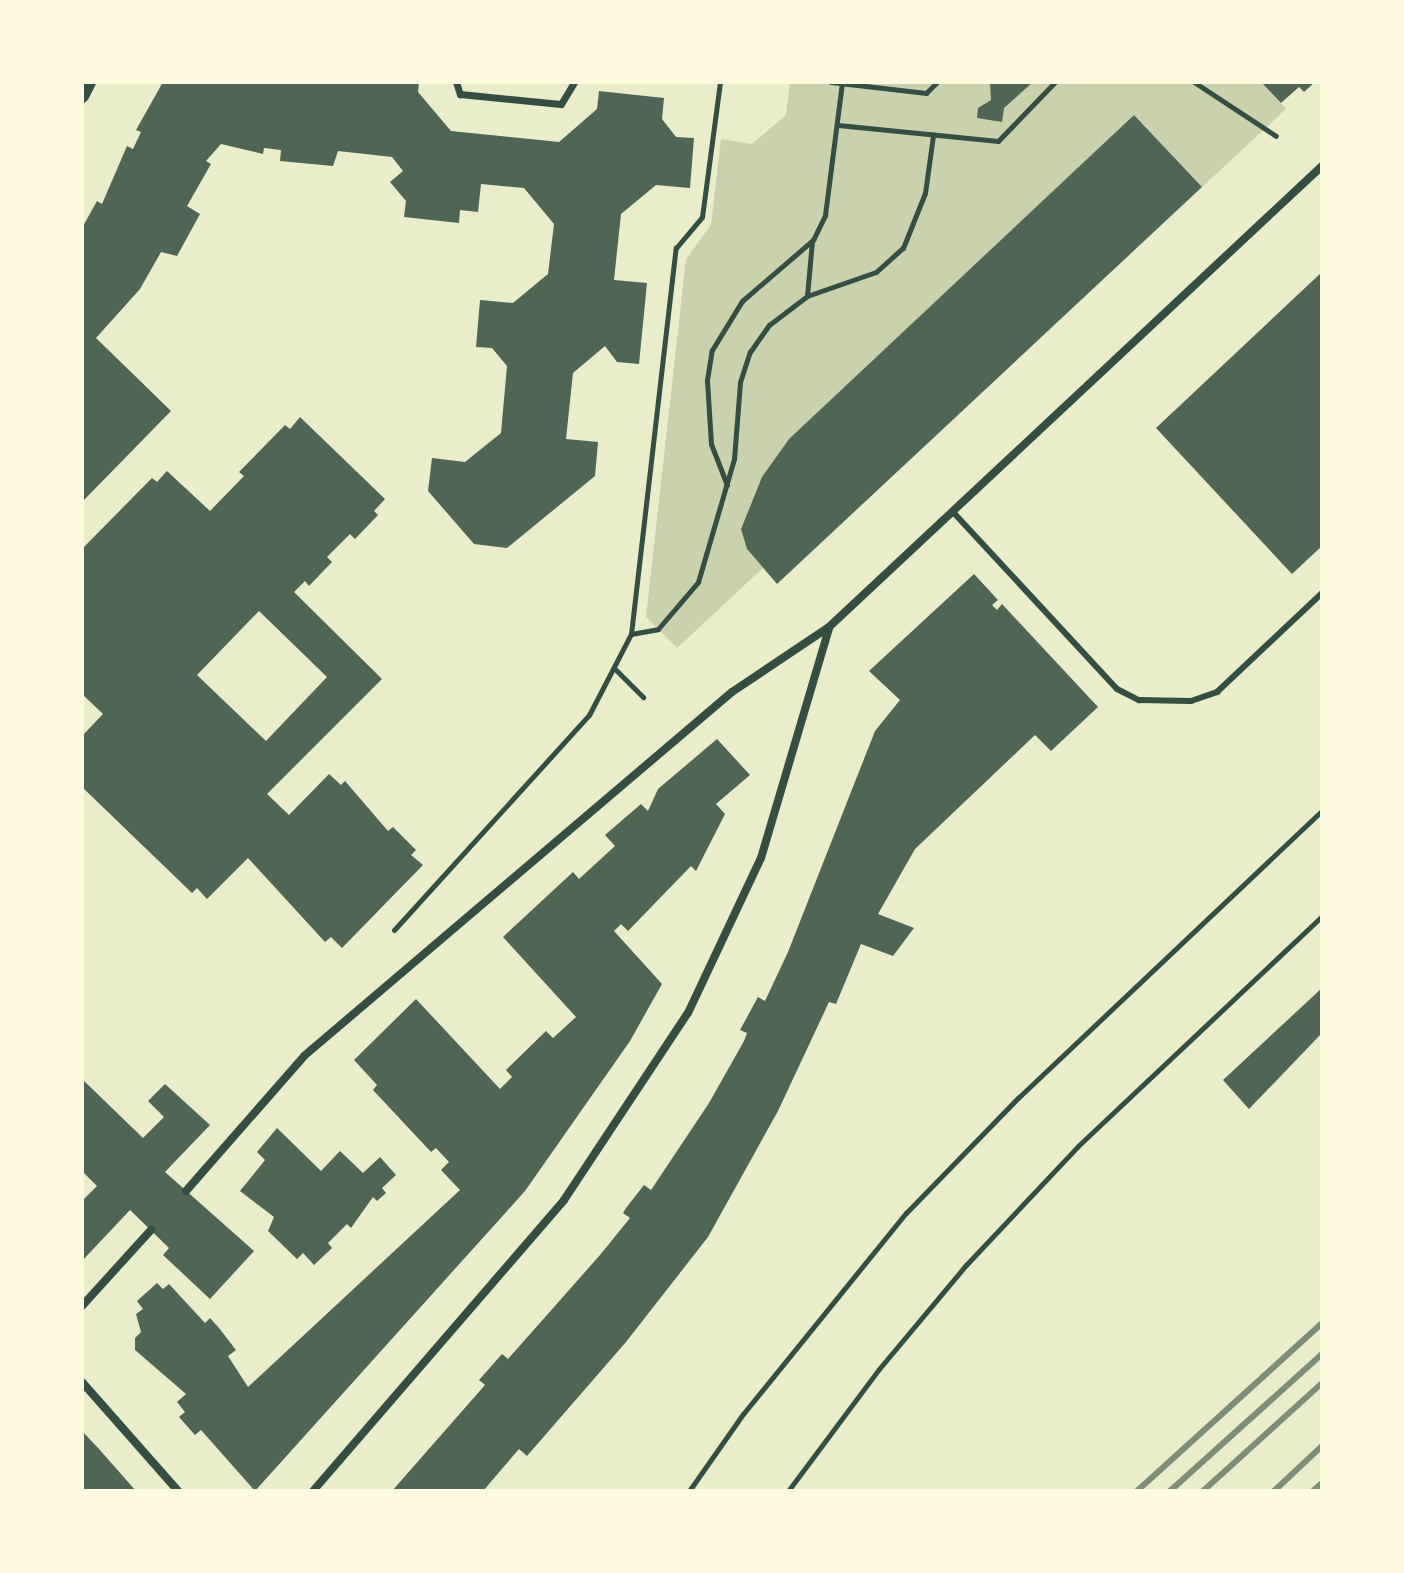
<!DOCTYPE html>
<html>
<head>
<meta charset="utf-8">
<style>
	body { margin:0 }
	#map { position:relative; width:1404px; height:1573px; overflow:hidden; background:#e9edc9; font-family:"Varela Round",sans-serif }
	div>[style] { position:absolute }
	.green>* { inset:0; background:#cad2ad }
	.building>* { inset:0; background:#4f6655 }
	.path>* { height:5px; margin:-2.5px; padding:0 2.5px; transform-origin:2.5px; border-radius:2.5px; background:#344e41 }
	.service>* { height:6px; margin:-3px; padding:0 3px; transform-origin:3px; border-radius:3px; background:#344e41 }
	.pedestrian>* { height:7px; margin:-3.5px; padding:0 3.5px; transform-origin:3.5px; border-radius:3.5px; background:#344e41 }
	.minor>* { height:8px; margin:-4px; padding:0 4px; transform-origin:4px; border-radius:4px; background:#344e41 }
	.tertiary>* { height:14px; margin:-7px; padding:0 7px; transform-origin:7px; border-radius:7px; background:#344e41 }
	.rail>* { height:6px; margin:-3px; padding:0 3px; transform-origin:3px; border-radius:3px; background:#7c8e77 }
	span { translate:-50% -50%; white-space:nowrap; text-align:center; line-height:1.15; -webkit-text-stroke:6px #fefae0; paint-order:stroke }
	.frame { position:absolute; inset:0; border:84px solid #fefae0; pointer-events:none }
</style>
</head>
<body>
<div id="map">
	<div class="green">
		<i style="clip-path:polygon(790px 82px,1261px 82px,1286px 109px,1202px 187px,1134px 115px,789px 439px,763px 476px,741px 528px,747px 549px,763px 568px,677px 648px,646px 617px,686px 259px,711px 225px,721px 139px,752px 144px,786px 115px)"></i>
	</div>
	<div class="building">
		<i style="clip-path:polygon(163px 82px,419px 82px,418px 92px,451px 131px,559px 142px,597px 109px,599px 91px,664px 98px,662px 119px,676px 137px,694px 138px,690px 188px,656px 185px,621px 214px,614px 280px,647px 283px,639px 364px,617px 362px,605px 346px,573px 373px,566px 439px,598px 442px,595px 476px,507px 548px,474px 544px,428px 491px,432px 458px,465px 462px,501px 433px,507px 366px,492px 348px,476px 347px,480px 300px,513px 303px,548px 274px,554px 224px,524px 188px,481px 184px,478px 212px,460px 210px,459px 223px,404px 217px,406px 201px,390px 182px,403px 171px,392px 157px,338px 151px,333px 166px,280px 161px,281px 150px,264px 148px,263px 154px,221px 144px,206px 161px,211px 164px,187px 206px,200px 214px,177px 256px,161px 252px,140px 289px,96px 338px,171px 411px,82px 502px,82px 228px,97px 201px,102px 204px,127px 146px,133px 149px,141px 132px,136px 130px)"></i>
		<i style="clip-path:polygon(990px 82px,1033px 82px,1004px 108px,1002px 122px,977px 118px,978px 108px,991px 100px)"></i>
		<i style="clip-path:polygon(1261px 82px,1315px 82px,1304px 92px,1299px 87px,1281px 103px)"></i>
		<i style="clip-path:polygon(1134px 115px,1202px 187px,777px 584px,747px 549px,741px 529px,762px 477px,789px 439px)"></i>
		<i style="clip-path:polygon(1322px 272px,1322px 546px,1292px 574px,1156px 428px)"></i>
		<i style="clip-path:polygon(evenodd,300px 417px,385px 499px,374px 511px,378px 515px,355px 539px,350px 534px,327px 557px,332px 562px,309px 586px,305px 581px,294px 592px,382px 679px,267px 794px,289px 815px,329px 774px,341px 785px,345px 781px,388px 831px,393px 827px,416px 850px,411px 855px,423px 865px,342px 948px,331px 937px,325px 942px,248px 858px,207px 899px,197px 888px,192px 893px,82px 787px,82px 736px,103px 714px,82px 694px,82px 549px,152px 478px,157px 482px,167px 471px,210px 511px,244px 476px,239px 472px,285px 425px,290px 429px,300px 417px,259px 611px,327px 677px,266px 741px,197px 675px,259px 611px)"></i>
		<i style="clip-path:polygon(974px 574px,998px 600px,992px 605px,997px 610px,1002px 604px,1098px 707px,1051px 751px,1035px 735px,915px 849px,878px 914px,914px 928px,893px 956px,861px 944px,836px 1004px,829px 1002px,778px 1111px,708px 1237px,626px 1342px,527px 1456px,519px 1449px,483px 1491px,392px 1491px,485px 1385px,479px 1380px,502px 1354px,508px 1359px,600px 1255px,630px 1218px,623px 1213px,626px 1208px,644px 1185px,651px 1190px,709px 1103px,744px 1041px,747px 1033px,740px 1030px,758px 997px,765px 1001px,788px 952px,875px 731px,900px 700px,869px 671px)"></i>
		<i style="clip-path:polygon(717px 739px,750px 775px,716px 804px,725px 814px,696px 871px,691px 866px,628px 931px,621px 924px,614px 931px,662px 984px,630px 1041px,525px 1191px,255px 1491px,201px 1430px,195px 1435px,179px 1417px,185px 1412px,177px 1402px,186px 1394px,135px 1350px,135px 1338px,141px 1332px,136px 1314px,143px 1309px,137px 1301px,157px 1283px,163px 1289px,169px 1284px,205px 1323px,210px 1318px,219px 1328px,236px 1350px,228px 1356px,248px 1387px,460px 1190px,441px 1170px,449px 1162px,436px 1148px,431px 1152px,373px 1090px,377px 1085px,354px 1060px,416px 999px,500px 1089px,512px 1077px,506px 1070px,546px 1031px,553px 1038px,576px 1017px,503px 937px,573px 872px,579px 879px,615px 846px,605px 835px,641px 804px,648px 811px,658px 789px)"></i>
		<i style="clip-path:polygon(1322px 988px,1322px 1033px,1249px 1109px,1223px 1080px)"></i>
		<i style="clip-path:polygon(82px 1079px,143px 1138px,164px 1117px,148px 1101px,165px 1084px,210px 1125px,165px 1172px,254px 1251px,210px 1299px,163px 1255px,169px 1248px,130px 1210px,82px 1261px,82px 1201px,97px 1186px,82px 1171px)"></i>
		<i style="clip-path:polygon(277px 1128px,321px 1171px,340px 1151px,363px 1173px,380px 1157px,396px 1175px,382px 1188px,386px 1193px,377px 1201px,373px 1197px,351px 1228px,347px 1224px,328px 1243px,332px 1248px,314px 1265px,303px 1253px,297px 1259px,268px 1231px,274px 1217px,240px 1191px,265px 1160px,257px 1152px)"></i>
		<i style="clip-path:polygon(82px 1431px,99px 1449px,136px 1491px,82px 1491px)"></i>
	</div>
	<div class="path">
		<i style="left:831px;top:82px;width:96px;rotate:6.6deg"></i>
		<i style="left:926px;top:93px;width:16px;rotate:-45deg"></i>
		<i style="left:1194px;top:82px;width:98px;rotate:33.4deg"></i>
		<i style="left:838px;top:125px;width:161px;rotate:5.7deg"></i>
		<i style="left:998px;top:141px;width:82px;rotate:-46deg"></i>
		<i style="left:807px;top:296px;width:55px;rotate:-84.8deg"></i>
		<i style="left:727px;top:485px;width:44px;rotate:-111.3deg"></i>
		<i style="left:711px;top:444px;width:64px;rotate:-93.6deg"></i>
		<i style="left:707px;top:380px;width:30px;rotate:-81deg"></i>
		<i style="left:712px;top:350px;width:57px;rotate:-58.5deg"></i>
		<i style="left:742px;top:301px;width:94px;rotate:-40.7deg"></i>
		<i style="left:813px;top:240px;width:28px;rotate:-64deg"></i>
		<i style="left:825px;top:215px;width:133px;rotate:-82.7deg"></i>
		<i style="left:631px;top:634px;width:27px;rotate:-10deg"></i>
		<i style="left:658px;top:629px;width:62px;rotate:-49.6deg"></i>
		<i style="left:698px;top:582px;width:128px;rotate:-73.7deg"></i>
		<i style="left:734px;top:459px;width:77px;rotate:-85.5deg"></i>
		<i style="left:740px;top:382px;width:32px;rotate:-72deg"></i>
		<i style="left:750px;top:352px;width:33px;rotate:-55deg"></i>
		<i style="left:769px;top:325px;width:48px;rotate:-37.3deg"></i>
		<i style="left:807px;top:296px;width:73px;rotate:-19.2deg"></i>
		<i style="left:876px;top:272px;width:36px;rotate:-42deg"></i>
		<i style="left:903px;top:248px;width:59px;rotate:-68.2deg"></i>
		<i style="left:925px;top:193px;width:59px;rotate:-82.1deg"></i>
		<i style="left:615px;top:669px;width:40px;rotate:45deg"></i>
		<i style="left:394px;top:930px;width:290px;rotate:-47.8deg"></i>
		<i style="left:589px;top:715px;width:91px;rotate:-62.6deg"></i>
		<i style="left:631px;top:634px;width:389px;rotate:-83.4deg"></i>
		<i style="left:676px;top:248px;width:40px;rotate:-50deg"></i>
		<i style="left:702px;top:217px;width:136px;rotate:-82.4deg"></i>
		<i style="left:689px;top:1491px;width:94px;rotate:-55deg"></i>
		<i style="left:743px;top:1414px;width:259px;rotate:-51deg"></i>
		<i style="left:906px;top:1213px;width:161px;rotate:-45.8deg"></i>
		<i style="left:1018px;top:1098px;width:418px;rotate:-43.4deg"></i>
		<i style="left:788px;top:1491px;width:152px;rotate:-53.3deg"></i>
		<i style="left:879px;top:1369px;width:136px;rotate:-50.1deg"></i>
		<i style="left:966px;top:1265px;width:163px;rotate:-46.7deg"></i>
		<i style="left:1078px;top:1146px;width:335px;rotate:-43.3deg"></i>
	</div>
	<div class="service">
		<i style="left:953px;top:512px;width:241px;rotate:47.2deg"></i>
		<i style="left:1117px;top:689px;width:25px;rotate:27deg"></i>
		<i style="left:1139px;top:700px;width:52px;rotate:1.1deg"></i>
		<i style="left:1191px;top:701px;width:28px;rotate:-19deg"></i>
		<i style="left:1217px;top:692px;width:144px;rotate:-43.3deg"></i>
	</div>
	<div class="pedestrian">
		<i style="left:456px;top:82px;width:13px;rotate:72deg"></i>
		<i style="left:460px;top:94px;width:101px;rotate:5.7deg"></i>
		<i style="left:561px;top:104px;width:26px;rotate:-59deg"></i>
	</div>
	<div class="minor">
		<i style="left:186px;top:1191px;width:179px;rotate:-48.8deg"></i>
		<i style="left:304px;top:1056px;width:562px;rotate:-40.38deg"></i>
		<i style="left:732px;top:692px;width:117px;rotate:-33.8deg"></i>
		<i style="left:829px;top:627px;width:675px;rotate:-43.08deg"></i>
		<i style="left:82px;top:1306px;width:103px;rotate:-47.8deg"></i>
		<i style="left:82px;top:1382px;width:145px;rotate:48.6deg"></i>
		<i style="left:313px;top:1491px;width:384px;rotate:-49.2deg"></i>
		<i style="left:564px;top:1200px;width:224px;rotate:-56.5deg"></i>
		<i style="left:688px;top:1013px;width:171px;rotate:-64.8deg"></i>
		<i style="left:761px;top:858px;width:240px;rotate:-73.5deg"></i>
	</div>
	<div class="tertiary">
		<i style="left:82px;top:96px;width:16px;rotate:-63deg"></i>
	</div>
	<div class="rail">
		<i style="left:1137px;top:1491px;width:250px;rotate:-42.2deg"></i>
		<i style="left:1170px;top:1491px;width:205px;rotate:-42deg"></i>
		<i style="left:1203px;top:1491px;width:161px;rotate:-42.2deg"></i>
		<i style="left:1274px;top:1491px;width:66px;rotate:-43.2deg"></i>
		<i style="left:1313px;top:1491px;width:12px;rotate:-42deg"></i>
	</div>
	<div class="frame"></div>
</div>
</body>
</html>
